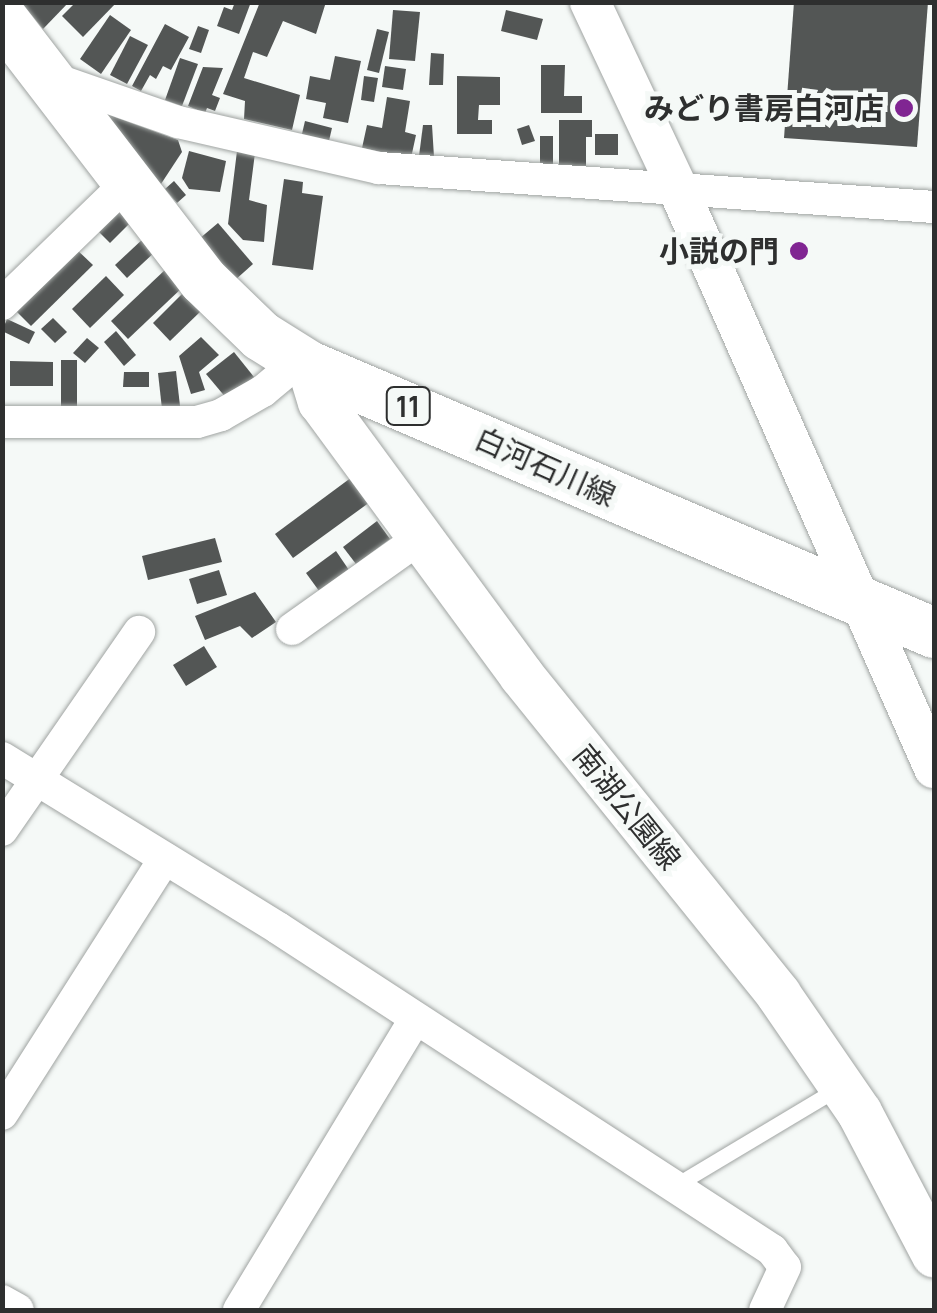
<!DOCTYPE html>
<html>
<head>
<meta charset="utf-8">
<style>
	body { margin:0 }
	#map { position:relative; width:937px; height:1313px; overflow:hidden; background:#f5f9f7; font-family:Manrope,"Noto Sans JP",sans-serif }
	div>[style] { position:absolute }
	.building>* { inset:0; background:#535655 }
	.roads { filter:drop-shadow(0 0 2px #a0a4a2) drop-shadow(0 0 2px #a0a4a2) }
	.service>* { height:15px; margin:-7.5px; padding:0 7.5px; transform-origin:7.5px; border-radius:7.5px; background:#fff }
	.minor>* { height:32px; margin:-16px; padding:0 16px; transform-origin:16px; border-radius:16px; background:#fff }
	.tertiary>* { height:40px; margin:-20px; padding:0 20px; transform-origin:20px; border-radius:20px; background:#fff }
	.secondary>* { height:45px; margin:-22.5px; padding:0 22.5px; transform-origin:22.5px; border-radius:22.5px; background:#fff }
	.primary>* { height:50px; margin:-25px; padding:0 25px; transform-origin:25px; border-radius:25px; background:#fff }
	.dots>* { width:28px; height:28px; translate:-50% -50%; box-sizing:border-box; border:5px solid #f5f9f7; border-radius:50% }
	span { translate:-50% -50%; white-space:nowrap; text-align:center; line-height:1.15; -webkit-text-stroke:10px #f5f9f7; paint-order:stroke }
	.shield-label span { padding:2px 8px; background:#f5f9f7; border:2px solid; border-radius:8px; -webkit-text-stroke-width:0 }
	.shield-label { font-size:28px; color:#2e2f2f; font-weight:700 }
	.poi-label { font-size:30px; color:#2e2f2f; font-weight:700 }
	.right { translate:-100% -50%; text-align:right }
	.street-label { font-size:30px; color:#2e2f2f }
	.frame { position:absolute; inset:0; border:5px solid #2e2f2f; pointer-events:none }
</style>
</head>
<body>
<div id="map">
	<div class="building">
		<i style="clip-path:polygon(21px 2px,69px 2px,43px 29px)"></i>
		<i style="clip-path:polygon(76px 2px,117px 2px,83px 37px,62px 16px)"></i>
		<i style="clip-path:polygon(235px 2px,251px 2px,239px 34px,217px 26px,224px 7px,232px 10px)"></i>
		<i style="clip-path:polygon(260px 2px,326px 2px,316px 34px,283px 21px,267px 57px,253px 52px,244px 78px,300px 95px,292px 130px,244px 119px,245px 101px,223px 94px)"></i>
		<i style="clip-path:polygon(794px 2px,928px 2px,917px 147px,784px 138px)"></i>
		<i style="clip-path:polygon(393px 10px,420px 12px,415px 61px,389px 59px)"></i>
		<i style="clip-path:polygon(506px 10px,543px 19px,537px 40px,501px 31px)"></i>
		<i style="clip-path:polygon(110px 15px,131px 30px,101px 74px,80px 59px)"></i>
		<i style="clip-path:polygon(165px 24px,189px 37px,171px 70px,163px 66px,156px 79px,150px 75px,141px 91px,132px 86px)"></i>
		<i style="clip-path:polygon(198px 26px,209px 30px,201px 53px,189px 49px)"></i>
		<i style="clip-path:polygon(377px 29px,389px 32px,379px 73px,367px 70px)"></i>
		<i style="clip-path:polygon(130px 36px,148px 45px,127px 84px,110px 75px)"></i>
		<i style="clip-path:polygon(431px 53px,444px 54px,443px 85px,429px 85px)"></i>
		<i style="clip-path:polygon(335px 56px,361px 61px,348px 123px,323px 118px,326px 103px,306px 99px,310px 76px,330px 80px)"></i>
		<i style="clip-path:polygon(180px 58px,198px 64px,182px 106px,165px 100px)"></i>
		<i style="clip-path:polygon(541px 65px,565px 65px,564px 96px,582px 96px,582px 113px,541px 113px)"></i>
		<i style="clip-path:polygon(385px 66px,406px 69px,403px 90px,382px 87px)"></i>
		<i style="clip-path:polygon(203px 67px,223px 68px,212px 95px,220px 98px,215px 111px,207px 108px,205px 113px,188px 106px)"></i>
		<i style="clip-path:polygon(364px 76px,378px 78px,374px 102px,361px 100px)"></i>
		<i style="clip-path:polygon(457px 76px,500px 77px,500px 105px,479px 105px,478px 120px,492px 120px,492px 134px,457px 134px)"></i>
		<i style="clip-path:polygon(387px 97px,410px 101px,405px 132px,416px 135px,411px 158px,362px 148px,367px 125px,382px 128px)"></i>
		<i style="clip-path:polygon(109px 115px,178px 140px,182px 152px,159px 187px,107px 119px)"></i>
		<i style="clip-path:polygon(559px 120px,592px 120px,592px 137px,586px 137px,586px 172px,559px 171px)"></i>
		<i style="clip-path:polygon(305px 121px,332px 128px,328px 145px,301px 138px)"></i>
		<i style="clip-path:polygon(423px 125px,432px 125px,434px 157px,419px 156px)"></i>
		<i style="clip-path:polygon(529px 125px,535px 141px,522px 145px,517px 129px)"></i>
		<i style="clip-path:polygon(595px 134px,618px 134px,618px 155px,595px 155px)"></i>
		<i style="clip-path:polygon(540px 136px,553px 136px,553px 167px,540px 167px)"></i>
		<i style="clip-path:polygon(189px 151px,226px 161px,220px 192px,189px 189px,182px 178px)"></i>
		<i style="clip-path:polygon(237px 151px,255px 153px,249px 200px,267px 205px,264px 242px,243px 240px,228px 224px)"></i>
		<i style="clip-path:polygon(284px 179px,303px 182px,302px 193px,323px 196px,313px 270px,272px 265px)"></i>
		<i style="clip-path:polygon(174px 181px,186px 195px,177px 203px,165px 189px)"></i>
		<i style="clip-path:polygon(120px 205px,134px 219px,110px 243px,96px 229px)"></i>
		<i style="clip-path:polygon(218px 223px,253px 264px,234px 281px,199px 239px)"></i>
		<i style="clip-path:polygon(145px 237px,157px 250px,127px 278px,115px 265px)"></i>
		<i style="clip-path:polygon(74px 247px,93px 265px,31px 326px,13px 308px)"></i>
		<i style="clip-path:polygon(167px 268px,184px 286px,128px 339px,111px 321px)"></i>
		<i style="clip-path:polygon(106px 276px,124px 295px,90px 328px,72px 309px)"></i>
		<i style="clip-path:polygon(185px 291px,203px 309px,170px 341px,153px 323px)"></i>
		<i style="clip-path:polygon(53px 318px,67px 332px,55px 343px,41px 329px)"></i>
		<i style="clip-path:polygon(7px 319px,35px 332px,29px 344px,2px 331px)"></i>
		<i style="clip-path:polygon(116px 331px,136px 355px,124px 366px,104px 342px)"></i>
		<i style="clip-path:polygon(201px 337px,219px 355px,199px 372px,205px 390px,191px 394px,179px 356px)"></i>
		<i style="clip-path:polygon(87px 338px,99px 348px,85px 363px,73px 353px)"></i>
		<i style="clip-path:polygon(234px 352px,254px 377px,227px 399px,206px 374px)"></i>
		<i style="clip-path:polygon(61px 360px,77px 360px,77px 407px,61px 407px)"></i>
		<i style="clip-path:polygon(10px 361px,53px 362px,53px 386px,10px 386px)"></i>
		<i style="clip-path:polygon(176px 371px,180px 406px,162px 409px,158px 373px)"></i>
		<i style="clip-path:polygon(124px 372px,149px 372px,149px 387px,123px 387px)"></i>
		<i style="clip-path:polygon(352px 477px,370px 502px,293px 558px,275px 534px)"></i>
		<i style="clip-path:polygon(377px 521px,390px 539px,356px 564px,343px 547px)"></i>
		<i style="clip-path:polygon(215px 538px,222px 562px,148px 580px,142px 556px)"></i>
		<i style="clip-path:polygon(336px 551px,351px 573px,322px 595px,306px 573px)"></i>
		<i style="clip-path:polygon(219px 570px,227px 595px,197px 604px,189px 579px)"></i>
		<i style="clip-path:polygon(255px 592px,276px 622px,252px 638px,240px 626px,205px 640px,195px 616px)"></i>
		<i style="clip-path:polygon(204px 646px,217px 667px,186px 686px,173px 665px)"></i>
	</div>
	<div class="roads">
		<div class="service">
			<i style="left:676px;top:1185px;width:191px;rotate:-30.9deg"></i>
		</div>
		<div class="minor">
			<i style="left:49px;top:77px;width:137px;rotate:19.2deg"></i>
			<i style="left:178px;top:122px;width:206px;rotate:12.9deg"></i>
			<i style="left:379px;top:168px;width:556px;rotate:4.02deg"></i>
			<i style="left:2px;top:304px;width:177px;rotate:-44.1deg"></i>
			<i style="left:2px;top:422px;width:195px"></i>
			<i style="left:197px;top:422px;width:25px;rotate:-16deg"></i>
			<i style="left:221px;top:415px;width:48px;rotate:-29.7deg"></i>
			<i style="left:263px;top:391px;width:48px;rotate:-40deg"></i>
			<i style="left:292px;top:629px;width:157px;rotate:-35.4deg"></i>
			<i style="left:2px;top:758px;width:324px;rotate:31.6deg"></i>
			<i style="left:278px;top:928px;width:590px;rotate:33.1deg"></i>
			<i style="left:772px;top:1250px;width:21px;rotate:53deg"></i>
			<i style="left:785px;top:1267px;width:47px;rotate:114.9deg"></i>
			<i style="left:2px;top:830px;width:241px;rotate:-55.3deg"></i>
			<i style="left:2px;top:1114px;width:303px;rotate:-57.5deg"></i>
			<i style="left:2px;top:1301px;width:18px;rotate:29deg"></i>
			<i style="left:239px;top:1310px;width:341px;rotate:-58.8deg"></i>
		</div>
		<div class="tertiary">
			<i style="left:590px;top:2px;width:209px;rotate:64.8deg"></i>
			<i style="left:679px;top:191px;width:631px;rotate:66.16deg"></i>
		</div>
		<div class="secondary">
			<i style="left:309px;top:366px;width:37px;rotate:73deg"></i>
			<i style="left:320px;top:401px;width:340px;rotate:53.7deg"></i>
			<i style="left:521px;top:675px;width:410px;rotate:51.1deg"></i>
			<i style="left:778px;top:994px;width:143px;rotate:55.5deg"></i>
			<i style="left:859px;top:1112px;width:161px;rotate:62.3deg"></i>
		</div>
		<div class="primary">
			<i style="left:2px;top:18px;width:330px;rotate:52.5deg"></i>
			<i style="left:203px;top:280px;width:81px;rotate:44deg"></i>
			<i style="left:261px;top:336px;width:57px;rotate:32deg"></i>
			<i style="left:309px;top:366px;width:680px;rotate:23.13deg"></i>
		</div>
	</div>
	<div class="dots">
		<i style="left:904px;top:108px;background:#802592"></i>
		<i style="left:799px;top:251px;background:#802592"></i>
	</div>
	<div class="shield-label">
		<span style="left:408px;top:406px">11</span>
	</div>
	<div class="poi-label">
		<span class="right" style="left:884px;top:108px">みどり書房白河店</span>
		<span class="right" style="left:779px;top:251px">小説の門</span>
	</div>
	<div class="street-label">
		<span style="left:545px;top:467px;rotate:24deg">白河石川線</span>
		<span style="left:627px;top:807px;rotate:51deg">南湖公園線</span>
	</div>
	<div class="frame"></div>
</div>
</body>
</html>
